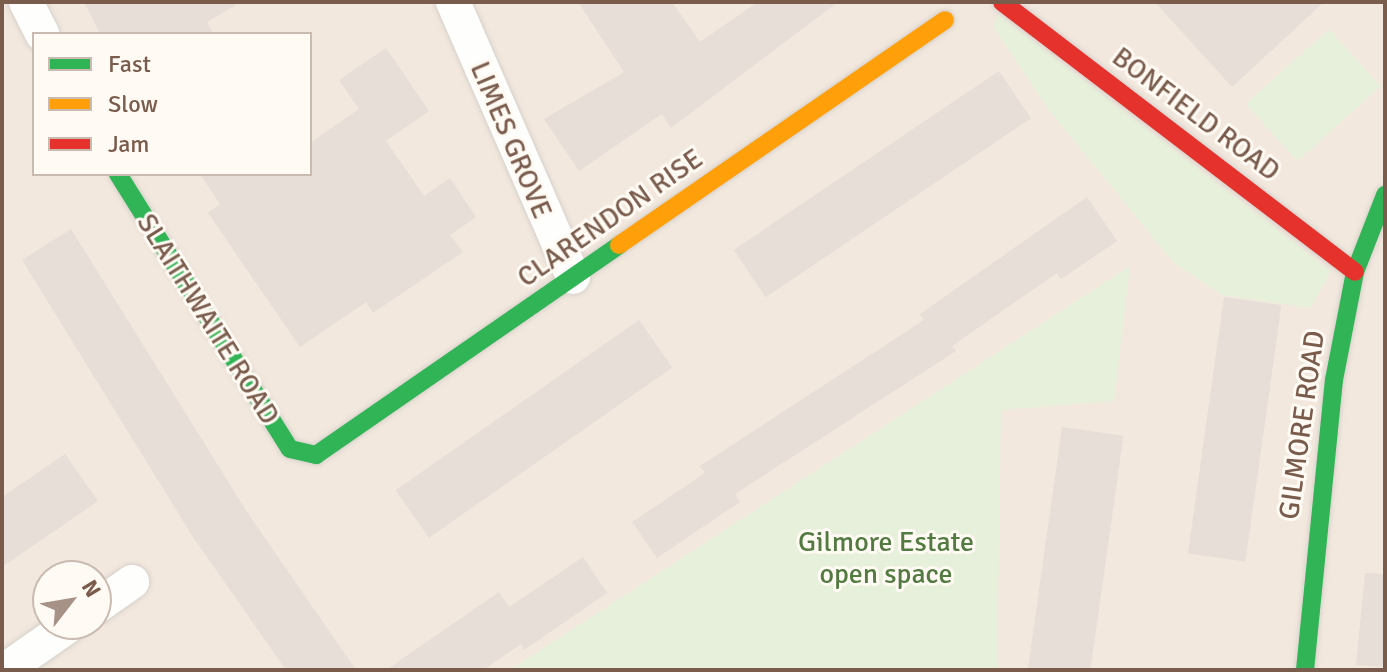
<!DOCTYPE html>
<style>
body{margin:0}
#map{position:relative;width:1387px;height:672px;overflow:hidden;background:#f9f5f0;font-family:Signika,sans-serif}
div>[style]{position:absolute}
.residential>*{inset:0;background:#f2e8de}
.green>*{inset:0;background:#e7f0db;transform-origin:0 0}
.building>*{inset:0;background:#e6ded7;transform-origin:0 0}
.roads{filter:drop-shadow(0 0 2px #d7d1cb) drop-shadow(0 0 2px #d7d1cb)}
.street>*{height:34px;margin:-17px;padding:0 17px;transform-origin:17px;border-radius:17px;background:#fefefd}
.fast>*{height:18px;margin:-9px;padding:0 9px;transform-origin:9px;border-radius:9px;background:#30b455}
.slow>*{height:18px;margin:-9px;padding:0 9px;transform-origin:9px;border-radius:9px;background:#ff9f0a}
.jam>*{height:18px;margin:-9px;padding:0 9px;transform-origin:9px;border-radius:9px;background:#e5322d}
span{translate:-50% -50%;white-space:nowrap;text-align:center;line-height:1.15;-webkit-text-stroke:6px #fffaf3;paint-order:stroke}
.street-label{font-size:28px;color:#7a5c4d}
.park-label{font-size:28px;color:#537a41}
.frame{position:absolute;inset:0;border:4px solid #7a5c4d;pointer-events:none}
.legend{position:absolute;left:32px;top:32px;width:280px;height:144px;box-sizing:border-box;background:#fffaf3;border:2px solid #cabbb1;margin:0;padding:10px 14px;list-style:none;font-size:24px;color:#7a5c4d}
.legend li{display:flex;align-items:center;gap:16px;height:40px}
.legend b{width:40px;border:2px solid #cabbb1}
.north{position:absolute;left:32px;top:560px;width:80px;height:80px;box-sizing:border-box;background:#fffaf3;border:2px solid #cabbb1;border-radius:50%;rotate:59deg;font-size:22px;font-weight:700;line-height:32px;text-align:center;color:#7a5c4d}
.north::after{content:'';display:block;margin:auto;width:28px;height:36px;background:#a69286;clip-path:polygon(50% 0,100% 100%,50% 72%,0 100%)}
</style>
<div id="map">
<div class="residential">
<i style="clip-path:polygon(evenodd,2px 2px,1385px 2px,1385px 670px,2px 670px,2px 2px,34px 34px,310px 34px,310px 174px,34px 174px,34px 34px,2px 2px,48px 576px,96px 576px,96px 624px,48px 624px,48px 576px)"></i>
</div>
<div class="green">
<i style="clip-path:polygon(998px 14px,1331px 271px,1310px 308px,1222px 295px,1173px 262px,1049px 110px,993px 26px)"></i>
<i style="left:1329px;top:29px;width:77px;height:112px;rotate:48deg"></i>
<i style="clip-path:polygon(1130px 266px,1114px 401px,1001px 410px,997px 670px,510px 670px)"></i>
</div>
<div class="building">
<i style="clip-path:polygon(84px 2px,241px 2px,207px 22px,213px 34px,100px 34px)"></i>
<i style="clip-path:polygon(578px 2px,672px 2px,700px 42px,758px 2px,838px 2px,671px 128px,662px 114px,579px 171px,544px 119px,624px 72px)"></i>
<i style="clip-path:polygon(1155px 2px,1324px 2px,1232px 87px)"></i>
<i style="clip-path:polygon(386px 48px,429px 111px,386px 141px,424px 196px,450px 178px,476px 217px,450px 235px,463px 252px,373px 313px,366px 302px,300px 347px,208px 213px,220px 204px,200px 174px,310px 174px,310px 143px,359px 109px,339px 80px)"></i>
<i style="left:999px;top:71px;width:57px;height:320px;rotate:56deg"></i>
<i style="clip-path:polygon(1087px 197px,1117px 241px,1061px 279px,1057px 273px,952px 346px,956px 351px,735px 494px,740px 502px,657px 558px,632px 522px,705px 473px,700px 466px,924px 320px,920px 314px)"></i>
<i style="clip-path:polygon(71px 229px,247px 512px,356px 670px,286px 670px,193px 537px,22px 260px)"></i>
<i style="left:1224px;top:297px;width:58px;height:259px;rotate:8deg"></i>
<i style="left:639px;top:320px;width:58px;height:297px;rotate:55deg"></i>
<i style="left:1062px;top:427px;width:62px;height:245px;rotate:8deg"></i>
<i style="clip-path:polygon(65px 454px,98px 501px,2px 567px,2px 497px)"></i>
<i style="clip-path:polygon(583px 557px,607px 593px,524px 650px,521px 644px,483px 670px,386px 670px,499px 592px,509px 607px)"></i>
<i style="clip-path:polygon(1365px 573px,1385px 574px,1385px 667px,1356px 665px)"></i>
</div>
<div class="roads">
<div class="street">
<i style="left:26px;top:2px;width:36px;rotate:63deg"></i>
<i style="left:453px;top:2px;width:300px;rotate:66.4deg"></i>
<i style="left:96px;top:607px;width:44px;rotate:-34.8deg"></i>
<i style="left:5px;top:670px;width:80px;rotate:-34.9deg"></i>
</div>
<div class="fast">
<i style="left:118px;top:174px;width:324px;rotate:58deg"></i>
<i style="left:290px;top:449px;width:27px;rotate:13deg"></i>
<i style="left:316px;top:455px;width:369px;rotate:-34.7deg"></i>
<i style="left:1305px;top:670px;width:291px;rotate:-84.3deg"></i>
<i style="left:1334px;top:380px;width:110px;rotate:-79deg"></i>
<i style="left:1355px;top:272px;width:83px;rotate:-68.7deg"></i>
</div>
<div class="slow">
<i style="left:619px;top:245px;width:396px;rotate:-34.6deg"></i>
</div>
<div class="jam">
<i style="left:1002px;top:2px;width:444px;rotate:37.4deg"></i>
</div>
</div>
<div class="street-label">
<span style="left:1196px;top:114px;rotate:37deg">BONFIELD ROAD</span>
<span style="left:511px;top:140px;rotate:67deg">LIMES GROVE</span>
<span style="left:610px;top:218px;rotate:-35deg">CLARENDON RISE</span>
<span style="left:208px;top:319px;rotate:58deg">SLAITHWAITE ROAD</span>
<span style="left:1302px;top:425px;rotate:-82deg">GILMORE ROAD</span>
</div>
<div class="park-label">
<span style="left:886px;top:558px">Gilmore Estate<br>open space</span>
</div>
<div class="frame"></div>
<ul class="legend">
<li><b style="height:10px;background:#30b455"></b>Fast</li>
<li><b style="height:10px;background:#ff9f0a"></b>Slow</li>
<li><b style="height:10px;background:#e5322d"></b>Jam</li>
</ul>
<div class="north">N</div>
</div>
